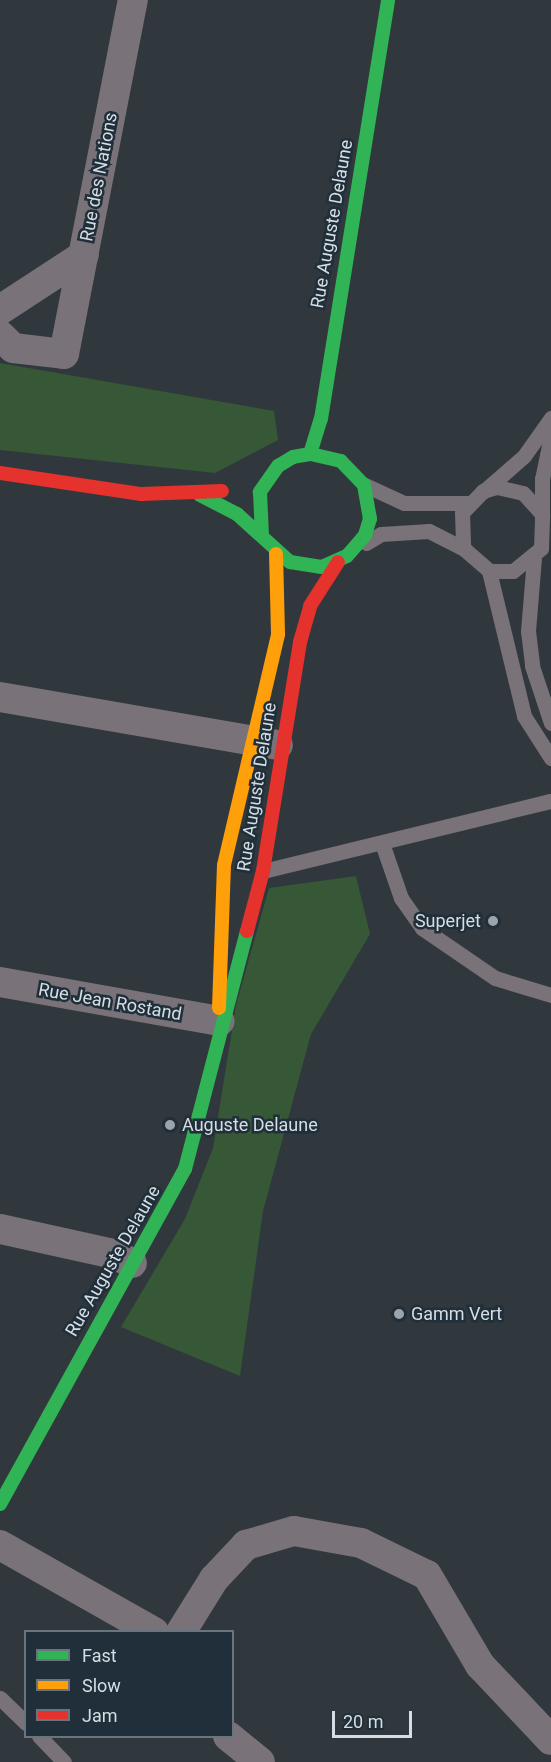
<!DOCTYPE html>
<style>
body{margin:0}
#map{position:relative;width:551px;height:1762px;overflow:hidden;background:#30383e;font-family:Roboto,sans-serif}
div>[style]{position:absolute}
.green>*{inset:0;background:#365836}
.lane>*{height:15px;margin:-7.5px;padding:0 7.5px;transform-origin:7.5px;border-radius:7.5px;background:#797278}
.street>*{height:30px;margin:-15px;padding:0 15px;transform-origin:15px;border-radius:15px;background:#797278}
.fast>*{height:14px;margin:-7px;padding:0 7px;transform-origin:7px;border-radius:7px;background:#30b455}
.slow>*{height:14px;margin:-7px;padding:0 7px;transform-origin:7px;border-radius:7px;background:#ff9f0a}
.jam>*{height:14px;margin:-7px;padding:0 7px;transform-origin:7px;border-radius:7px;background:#e5322d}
.dots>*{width:16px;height:16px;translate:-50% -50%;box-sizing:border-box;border:3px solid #202f39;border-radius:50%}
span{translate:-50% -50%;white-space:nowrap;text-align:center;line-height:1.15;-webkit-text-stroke:5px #202f39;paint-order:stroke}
.street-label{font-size:18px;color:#d5dee5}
.poi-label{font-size:18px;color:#d5dee5}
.right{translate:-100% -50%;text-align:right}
.left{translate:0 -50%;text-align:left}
.legend{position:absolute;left:24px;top:1630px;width:210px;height:108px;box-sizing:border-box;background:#202f39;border:2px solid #68757e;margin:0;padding:8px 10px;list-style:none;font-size:18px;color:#d5dee5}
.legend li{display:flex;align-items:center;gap:12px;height:30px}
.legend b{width:30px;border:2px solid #68757e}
.scale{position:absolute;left:332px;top:1711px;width:80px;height:27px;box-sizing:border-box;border:3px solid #d5dee5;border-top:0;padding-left:8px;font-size:18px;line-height:21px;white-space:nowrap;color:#d5dee5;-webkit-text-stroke:4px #202f39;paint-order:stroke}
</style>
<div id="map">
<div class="green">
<i style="clip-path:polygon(0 363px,274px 411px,278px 440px,215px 473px,0 450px)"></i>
<i style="clip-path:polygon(356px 876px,370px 934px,311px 1034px,263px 1211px,240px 1376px,121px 1327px,185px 1219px,213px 1148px,236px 1005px,269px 888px)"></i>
</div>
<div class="lane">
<i style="left:365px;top:485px;width:43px;rotate:24.8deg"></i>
<i style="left:404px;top:503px;width:65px"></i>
<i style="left:484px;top:491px;width:53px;rotate:-41.2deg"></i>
<i style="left:524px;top:456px;width:47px;rotate:-54.6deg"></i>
<i style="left:542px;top:514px;width:35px;rotate:-90deg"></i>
<i style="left:542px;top:479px;width:44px;rotate:-78.2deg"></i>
<i style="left:366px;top:543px;width:17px;rotate:-31deg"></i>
<i style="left:381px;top:534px;width:48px;rotate:-3.6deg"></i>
<i style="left:429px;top:531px;width:38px;rotate:27deg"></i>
<i style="left:463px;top:548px;width:35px;rotate:41deg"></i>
<i style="left:489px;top:571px;width:24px"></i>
<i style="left:513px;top:571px;width:36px;rotate:-39deg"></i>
<i style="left:541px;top:548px;width:34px;rotate:-88deg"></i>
<i style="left:542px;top:514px;width:28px;rotate:-132deg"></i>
<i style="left:523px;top:493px;width:28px;rotate:-167deg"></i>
<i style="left:496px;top:487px;width:14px;rotate:163deg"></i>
<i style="left:483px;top:491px;width:30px;rotate:134deg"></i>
<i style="left:462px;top:513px;width:35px;rotate:88deg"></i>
<i style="left:534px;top:558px;width:73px;rotate:94.7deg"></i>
<i style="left:528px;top:631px;width:35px;rotate:83deg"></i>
<i style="left:532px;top:666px;width:60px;rotate:71.6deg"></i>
<i style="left:489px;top:571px;width:149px;rotate:76.4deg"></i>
<i style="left:524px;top:716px;width:50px;rotate:57.3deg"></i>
<i style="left:383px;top:846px;width:55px;rotate:70.9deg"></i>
<i style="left:401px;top:898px;width:37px;rotate:55deg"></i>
<i style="left:422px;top:928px;width:88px;rotate:34.4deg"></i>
<i style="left:495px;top:978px;width:59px;rotate:16.9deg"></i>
<i style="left:263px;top:871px;width:296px;rotate:-13.7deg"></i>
<i style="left:0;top:1698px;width:36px;rotate:44deg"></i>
<i style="left:39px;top:1736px;width:36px;rotate:46deg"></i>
</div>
<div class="street">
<i style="left:0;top:310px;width:100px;rotate:-33.2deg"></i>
<i style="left:0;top:335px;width:18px;rotate:45deg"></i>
<i style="left:13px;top:348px;width:51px;rotate:6.7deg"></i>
<i style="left:64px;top:354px;width:361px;rotate:-79deg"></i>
<i style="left:0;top:697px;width:282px;rotate:9.8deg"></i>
<i style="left:0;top:982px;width:223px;rotate:10.1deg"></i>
<i style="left:0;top:1229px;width:117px;rotate:12.4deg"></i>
<i style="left:114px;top:1254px;width:20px;rotate:27deg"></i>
<i style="left:0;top:1545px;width:177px;rotate:29.5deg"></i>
<i style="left:181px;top:1632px;width:62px;rotate:-58.1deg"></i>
<i style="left:214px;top:1579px;width:47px;rotate:-46.7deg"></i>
<i style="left:246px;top:1545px;width:50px;rotate:-16.3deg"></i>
<i style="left:294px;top:1531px;width:68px;rotate:10.2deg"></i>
<i style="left:361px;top:1543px;width:73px;rotate:25.9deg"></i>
<i style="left:427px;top:1575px;width:104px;rotate:59.5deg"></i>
<i style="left:480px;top:1665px;width:103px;rotate:46.6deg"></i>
<i style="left:228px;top:1736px;width:41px;rotate:39.1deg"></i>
</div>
<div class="fast">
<i style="left:310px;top:454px;width:37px;rotate:-73deg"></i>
<i style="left:321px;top:419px;width:424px;rotate:-80.9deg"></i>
<i style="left:200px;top:495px;width:42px;rotate:27.2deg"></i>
<i style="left:237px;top:514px;width:72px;rotate:42.2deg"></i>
<i style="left:290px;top:562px;width:32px;rotate:9deg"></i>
<i style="left:322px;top:567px;width:27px;rotate:-24deg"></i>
<i style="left:347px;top:556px;width:28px;rotate:-49deg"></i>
<i style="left:365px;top:535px;width:17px;rotate:-73deg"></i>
<i style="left:370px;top:519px;width:35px;rotate:-100deg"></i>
<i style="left:364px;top:485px;width:33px;rotate:-134deg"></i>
<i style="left:341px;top:461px;width:32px;rotate:-167deg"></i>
<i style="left:310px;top:454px;width:17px;rotate:170deg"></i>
<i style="left:293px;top:457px;width:17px;rotate:149deg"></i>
<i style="left:278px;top:466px;width:32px;rotate:125deg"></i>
<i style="left:260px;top:492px;width:44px;rotate:87.4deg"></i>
<i style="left:0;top:1504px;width:383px;rotate:-61.1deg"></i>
<i style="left:185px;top:1169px;width:246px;rotate:-75.4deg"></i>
</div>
<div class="slow">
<i style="left:219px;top:1008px;width:143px;rotate:-88deg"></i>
<i style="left:224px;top:865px;width:237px;rotate:-76.8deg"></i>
<i style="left:278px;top:634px;width:80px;rotate:-91.4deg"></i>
</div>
<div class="jam">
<i style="left:0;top:473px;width:143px;rotate:8.5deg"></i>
<i style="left:141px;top:494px;width:81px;rotate:-2.1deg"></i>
<i style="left:247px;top:931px;width:62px;rotate:-75.1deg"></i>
<i style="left:263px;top:871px;width:232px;rotate:-80.8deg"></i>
<i style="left:300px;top:642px;width:37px;rotate:-74deg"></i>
<i style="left:310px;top:606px;width:52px;rotate:-57.5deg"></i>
</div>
<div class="dots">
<i style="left:493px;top:921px;background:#9ba4ab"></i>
<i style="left:170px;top:1125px;background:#9ba4ab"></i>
<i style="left:399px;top:1314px;background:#9ba4ab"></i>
</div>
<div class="street-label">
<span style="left:99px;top:177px;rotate:-79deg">Rue des Nations</span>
<span style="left:332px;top:224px;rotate:-80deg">Rue Auguste Delaune</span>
<span style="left:257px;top:787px;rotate:-81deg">Rue Auguste Delaune</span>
<span style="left:110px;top:1002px;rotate:10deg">Rue Jean Rostand</span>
<span style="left:113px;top:1261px;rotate:-60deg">Rue Auguste Delaune</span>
</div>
<div class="poi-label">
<span class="right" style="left:481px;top:921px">Superjet</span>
<span class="left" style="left:182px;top:1125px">Auguste Delaune</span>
<span class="left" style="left:411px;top:1314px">Gamm Vert</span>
</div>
<ul class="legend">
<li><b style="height:8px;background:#30b455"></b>Fast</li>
<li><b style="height:8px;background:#ff9f0a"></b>Slow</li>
<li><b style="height:8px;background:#e5322d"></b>Jam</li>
</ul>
<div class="scale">20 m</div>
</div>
